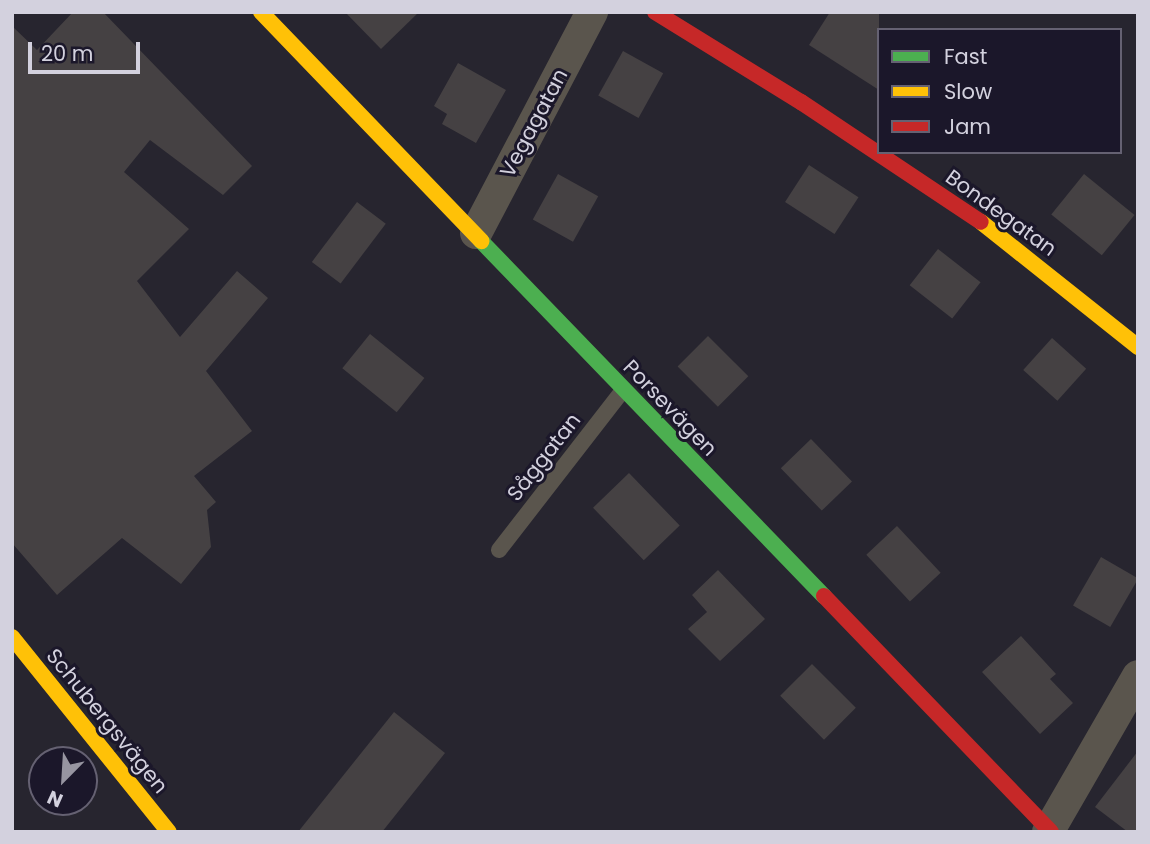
<!DOCTYPE html>
<meta charset="utf-8">
<style>
body{margin:0}
#map{position:relative;width:1150px;height:844px;overflow:hidden;background:#27252f;font-family:Poppins,sans-serif}
div>[style]{position:absolute}
.building>*{inset:0;background:#454143;transform-origin:0 0}
.lane>*{height:16px;margin:-8px;padding:0 8px;transform-origin:8px;border-radius:8px;background:#5a554d}
.street>*{height:32px;margin:-16px;padding:0 16px;transform-origin:16px;border-radius:16px;background:#5a554d}
.fast>*{height:16px;margin:-8px;padding:0 8px;transform-origin:8px;border-radius:8px;background:#4caf50}
.slow>*{height:16px;margin:-8px;padding:0 8px;transform-origin:8px;border-radius:8px;background:#ffc107}
.jam>*{height:16px;margin:-8px;padding:0 8px;transform-origin:8px;border-radius:8px;background:#c62828}
span{translate:-50% -50%;white-space:nowrap;text-align:center;line-height:1.15;-webkit-text-stroke:6px #1b172a;paint-order:stroke}
.street-label{font-size:21px;color:#d3d1de}
.frame{position:absolute;inset:0;border:14px solid #d3d1de;pointer-events:none}
.legend{position:absolute;left:877px;top:28px;width:245px;height:126px;box-sizing:border-box;background:#1b172a;border:2px solid #656172;margin:0;padding:9px 12px;list-style:none;font-size:21px;color:#d3d1de}
.legend li{display:flex;align-items:center;gap:14px;height:35px}
.legend b{width:35px;border:2px solid #656172}
.north{position:absolute;left:28px;top:746px;width:70px;height:70px;box-sizing:border-box;background:#1b172a;border:2px solid #656172;border-radius:50%;rotate:204deg;font-size:19px;font-weight:700;line-height:28px;text-align:center;color:#d3d1de}
.north::after{content:'';display:block;margin:auto;width:24px;height:32px;background:#9795a1;clip-path:polygon(50% 0,100% 100%,50% 72%,0 100%)}
.scale{position:absolute;left:28px;top:42px;width:112px;height:32px;box-sizing:border-box;border:4px solid #d3d1de;border-top:0;padding-left:9px;font-size:21px;line-height:24px;white-space:nowrap;color:#d3d1de;-webkit-text-stroke:5px #1b172a;paint-order:stroke}
</style>
<div id="map">
<div class="building">
<i style="clip-path:polygon(73px 12px,103px 12px,252px 166px,223px 195px,150px 140px,124px 172px,189px 229px,137px 281px,180px 337px,237px 271px,268px 298px,206px 371px,252px 431px,194px 476px,216px 502px,207px 510px,211px 547px,181px 584px,122px 538px,57px 595px,12px 543px,12px 26px,37px 50px)"></i>
<i style="clip-path:polygon(345px 12px,419px 12px,381px 49px)"></i>
<i style="clip-path:polygon(830px 12px,879px 12px,879px 90px,809px 45px)"></i>
<i style="left:623px;top:51px;width:46px;height:51px;rotate:29deg"></i>
<i style="clip-path:polygon(458px 63px,506px 90px,476px 143px,442px 124px,447px 114px,434px 106px)"></i>
<i style="left:809px;top:165px;width:59px;height:44px;rotate:33deg"></i>
<i style="left:558px;top:174px;width:46px;height:52px;rotate:29deg"></i>
<i style="left:1084px;top:174px;width:65px;height:52px;rotate:39deg"></i>
<i style="left:357px;top:202px;width:36px;height:75px;rotate:37deg"></i>
<i style="left:938px;top:249px;width:54px;height:46px;rotate:38deg"></i>
<i style="left:370px;top:334px;width:70px;height:44px;rotate:39deg"></i>
<i style="left:708px;top:336px;width:57px;height:43px;rotate:45deg"></i>
<i style="left:1052px;top:338px;width:46px;height:43px;rotate:42deg"></i>
<i style="left:811px;top:439px;width:59px;height:42px;rotate:46deg"></i>
<i style="left:629px;top:473px;width:73px;height:50px;rotate:46deg"></i>
<i style="left:897px;top:526px;width:64px;height:42px;rotate:47deg"></i>
<i style="left:1101px;top:557px;width:43px;height:56px;rotate:30deg"></i>
<i style="clip-path:polygon(718px 570px,765px 619px,720px 661px,688px 629px,707px 612px,692px 595px)"></i>
<i style="clip-path:polygon(1021px 636px,1056px 674px,1050px 679px,1073px 703px,1040px 734px,982px 672px)"></i>
<i style="left:812px;top:664px;width:62px;height:45px;rotate:45deg"></i>
<i style="clip-path:polygon(394px 712px,445px 753px,382px 832px,298px 832px)"></i>
<i style="clip-path:polygon(1138px 751px,1138px 832px,1128px 832px,1095px 807px)"></i>
</div>
<div class="lane">
<i style="left:499px;top:550px;width:202px;rotate:-52.2deg"></i>
</div>
<div class="street">
<i style="left:476px;top:233px;width:250px;rotate:-62.3deg"></i>
<i style="left:1048px;top:832px;width:180px;rotate:-60deg"></i>
</div>
<div class="fast">
<i style="left:481px;top:241px;width:494px;rotate:46deg"></i>
</div>
<div class="slow">
<i style="left:261px;top:12px;width:318px;rotate:46.1deg"></i>
<i style="left:981px;top:222px;width:201px;rotate:38.5deg"></i>
<i style="left:12px;top:637px;width:250px;rotate:51.2deg"></i>
</div>
<div class="jam">
<i style="left:655px;top:12px;width:172px;rotate:31.7deg"></i>
<i style="left:801px;top:102px;width:216px;rotate:33.7deg"></i>
<i style="left:824px;top:596px;width:327px;rotate:46.1deg"></i>
</div>
<div class="street-label">
<span style="left:534px;top:123px;rotate:-62deg">Vegagatan</span>
<span style="left:1001px;top:213px;rotate:36deg">Bondegatan</span>
<span style="left:670px;top:408px;rotate:46deg">Porsevägen</span>
<span style="left:544px;top:457px;rotate:-52deg">Såggatan</span>
<span style="left:107px;top:721px;rotate:51deg">Schubergsvägen</span>
</div>
<div class="frame"></div>
<ul class="legend">
<li><b style="height:9px;background:#4caf50"></b>Fast</li>
<li><b style="height:9px;background:#ffc107"></b>Slow</li>
<li><b style="height:9px;background:#c62828"></b>Jam</li>
</ul>
<div class="north">N</div>
<div class="scale">20 m</div>
</div>
